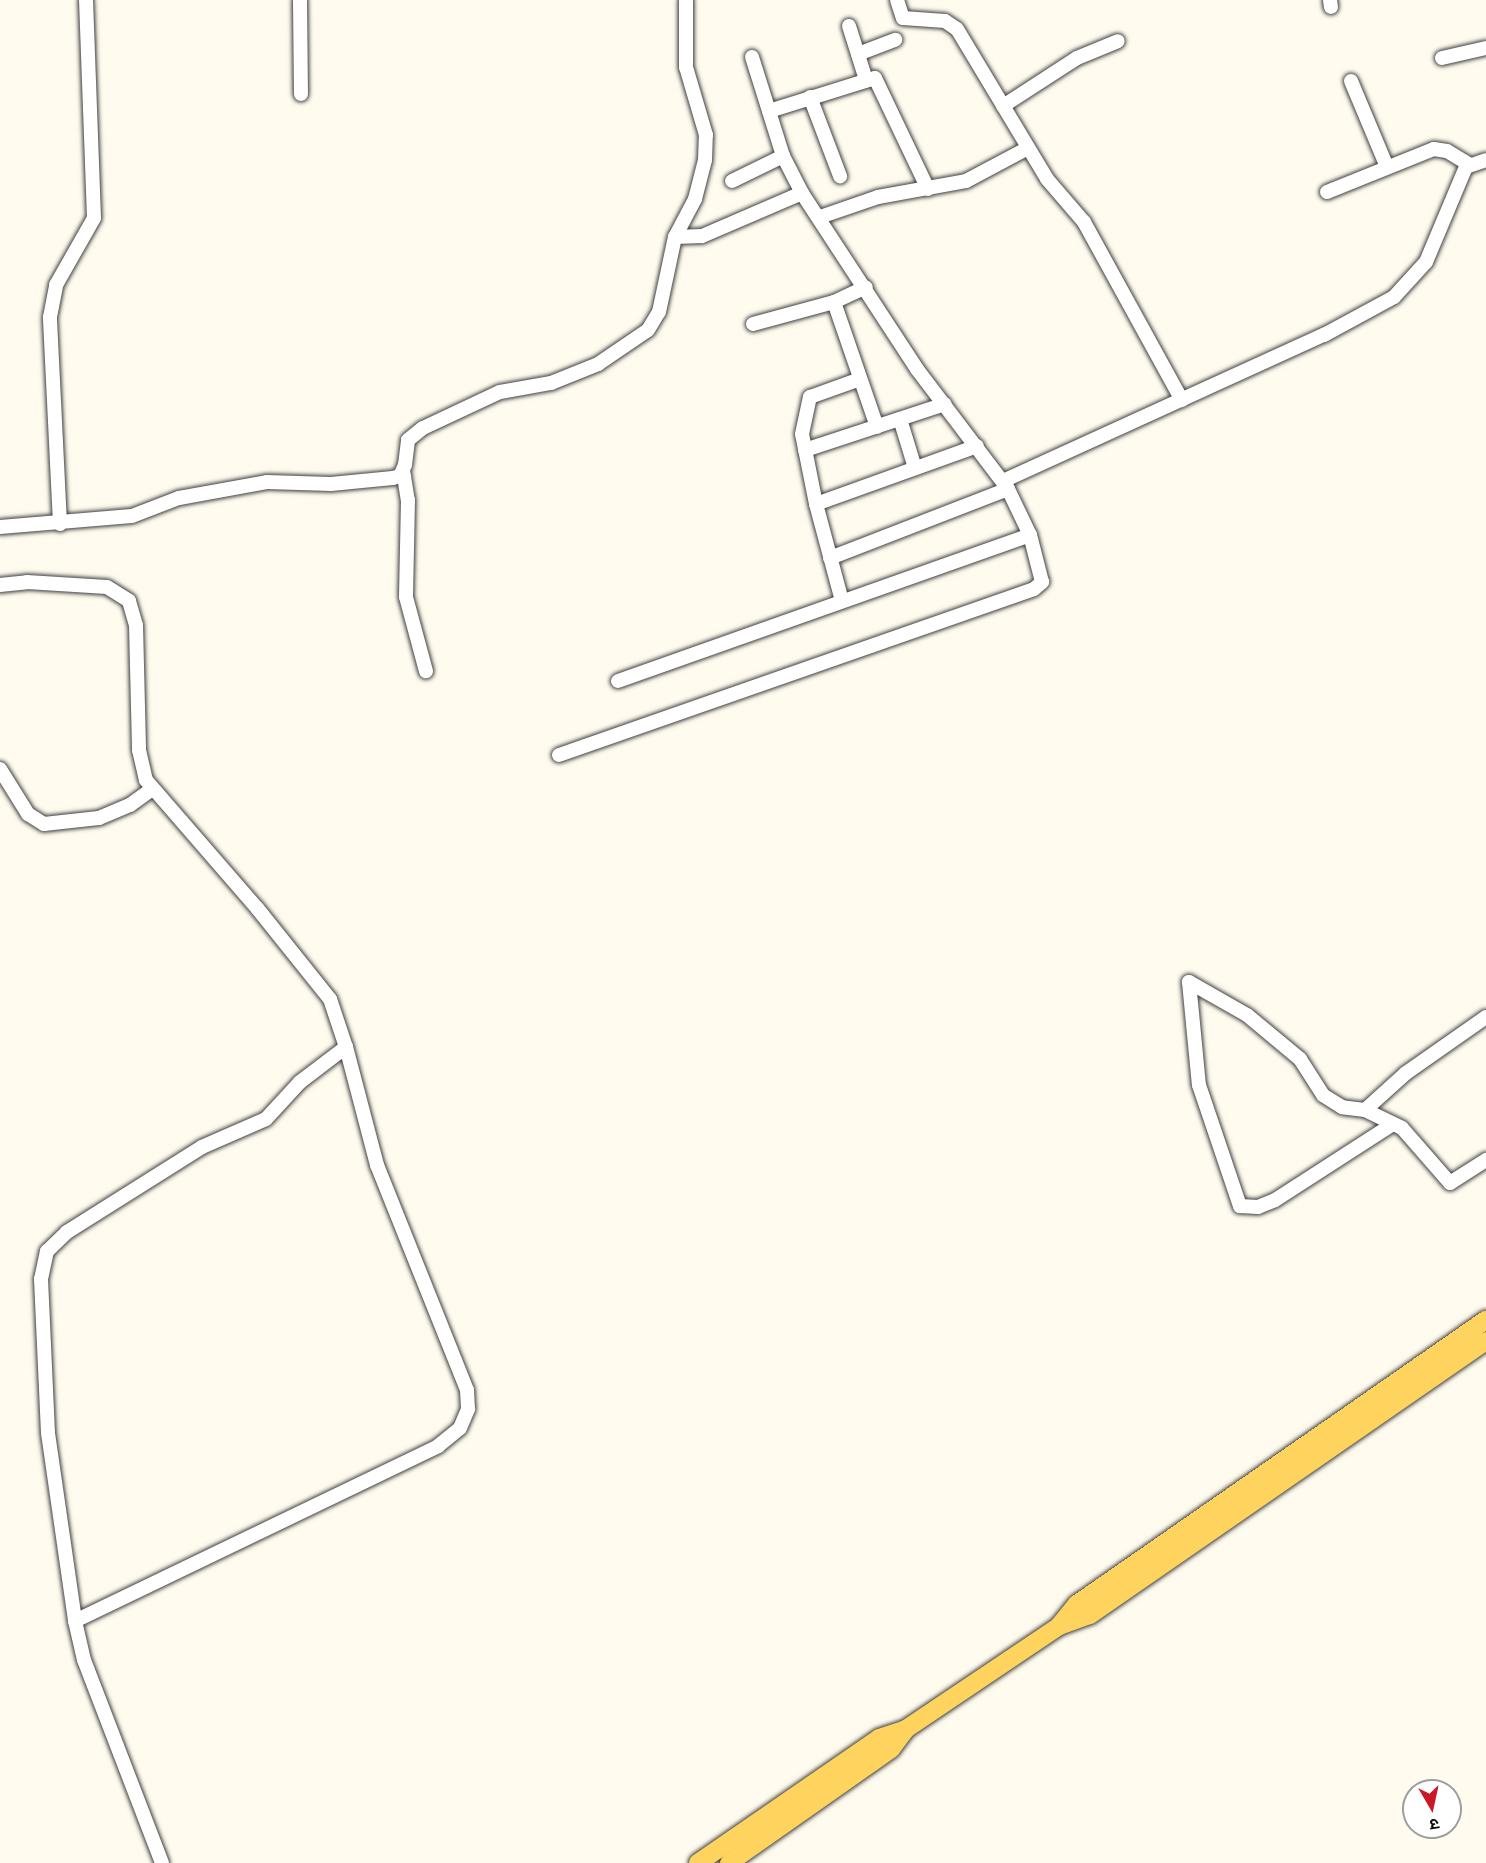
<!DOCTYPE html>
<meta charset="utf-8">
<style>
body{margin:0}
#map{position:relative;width:1486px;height:1863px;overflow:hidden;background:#fffbee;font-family:"PT Serif","Noto Sans Devanagari",serif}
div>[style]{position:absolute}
.roads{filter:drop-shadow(0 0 2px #404040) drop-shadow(0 0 2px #404040)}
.minor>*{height:14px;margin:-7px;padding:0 7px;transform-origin:7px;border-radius:7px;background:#fff}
.major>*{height:18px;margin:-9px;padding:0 9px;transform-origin:9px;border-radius:9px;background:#ffd45e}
span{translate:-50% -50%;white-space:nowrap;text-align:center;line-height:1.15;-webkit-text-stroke:6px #fff;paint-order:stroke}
.north{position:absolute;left:1402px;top:1779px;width:60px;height:60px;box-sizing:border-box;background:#fff;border:2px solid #9e9e9e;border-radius:50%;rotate:171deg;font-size:16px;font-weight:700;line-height:24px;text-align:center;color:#0d0d0d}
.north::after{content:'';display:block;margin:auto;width:21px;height:27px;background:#ca1926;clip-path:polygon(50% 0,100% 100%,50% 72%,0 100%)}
</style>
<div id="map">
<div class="roads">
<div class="minor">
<i style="left:300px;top:0;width:94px;rotate:89.4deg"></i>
<i style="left:897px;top:0;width:19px;rotate:72deg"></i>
<i style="left:903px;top:18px;width:42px;rotate:4.1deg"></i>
<i style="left:945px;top:21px;width:14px;rotate:34deg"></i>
<i style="left:957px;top:29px;width:175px;rotate:59deg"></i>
<i style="left:1047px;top:179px;width:57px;rotate:49.3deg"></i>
<i style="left:1084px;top:222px;width:203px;rotate:61.2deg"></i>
<i style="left:1330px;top:0;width:7px;rotate:82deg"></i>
<i style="left:849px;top:26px;width:57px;rotate:72.5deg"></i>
<i style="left:858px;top:54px;width:40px;rotate:-21deg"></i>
<i style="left:752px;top:57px;width:104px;rotate:72.6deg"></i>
<i style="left:783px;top:156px;width:42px;rotate:62.8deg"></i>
<i style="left:1442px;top:58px;width:45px;rotate:-12.8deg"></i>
<i style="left:1351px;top:81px;width:93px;rotate:67.3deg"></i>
<i style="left:810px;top:97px;width:85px;rotate:69.2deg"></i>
<i style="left:1003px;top:106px;width:88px;rotate:-33deg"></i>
<i style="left:1077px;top:58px;width:44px;rotate:-22.5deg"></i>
<i style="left:769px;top:111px;width:111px;rotate:-17.3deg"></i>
<i style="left:875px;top:78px;width:123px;rotate:64.5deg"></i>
<i style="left:732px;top:181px;width:57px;rotate:-26.1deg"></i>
<i style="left:1327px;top:192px;width:115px;rotate:-21.9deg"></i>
<i style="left:1434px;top:149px;width:13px;rotate:9deg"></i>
<i style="left:1447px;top:151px;width:26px;rotate:31deg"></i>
<i style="left:820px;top:217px;width:61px;rotate:-19deg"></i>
<i style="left:878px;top:197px;width:89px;rotate:-10.3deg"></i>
<i style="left:966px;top:181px;width:70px;rotate:-28deg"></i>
<i style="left:834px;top:302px;width:132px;rotate:71deg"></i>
<i style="left:753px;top:324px;width:84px;rotate:-15.2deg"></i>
<i style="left:834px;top:302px;width:35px;rotate:-25deg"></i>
<i style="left:900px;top:419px;width:51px;rotate:73deg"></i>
<i style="left:805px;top:450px;width:147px;rotate:-18.2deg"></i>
<i style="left:403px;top:470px;width:30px;rotate:81deg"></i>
<i style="left:408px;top:500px;width:97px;rotate:91.2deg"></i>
<i style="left:406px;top:597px;width:77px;rotate:74.9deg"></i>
<i style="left:1003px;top:481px;width:353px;rotate:-24.5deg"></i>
<i style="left:1324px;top:335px;width:80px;rotate:-28.5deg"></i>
<i style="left:1394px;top:297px;width:47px;rotate:-47.6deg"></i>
<i style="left:1426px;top:262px;width:103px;rotate:-67.2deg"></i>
<i style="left:1466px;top:167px;width:21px;rotate:-19deg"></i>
<i style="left:816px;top:504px;width:171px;rotate:-19.8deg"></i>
<i style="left:60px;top:524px;width:207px;rotate:-92.8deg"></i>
<i style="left:50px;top:317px;width:33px;rotate:-79deg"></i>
<i style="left:56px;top:285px;width:77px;rotate:-60.4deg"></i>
<i style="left:94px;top:218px;width:218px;rotate:-92.1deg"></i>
<i style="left:0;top:527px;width:132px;rotate:-4.8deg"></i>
<i style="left:132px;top:516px;width:50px;rotate:-21deg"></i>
<i style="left:179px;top:498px;width:89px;rotate:-10.3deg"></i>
<i style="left:267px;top:482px;width:64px;rotate:1.8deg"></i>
<i style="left:331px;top:484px;width:62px;rotate:-5.5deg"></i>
<i style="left:393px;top:478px;width:7px;rotate:-16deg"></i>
<i style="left:400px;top:476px;width:12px;rotate:-66deg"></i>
<i style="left:405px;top:465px;width:25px;rotate:-83deg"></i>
<i style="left:408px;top:440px;width:19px;rotate:-39deg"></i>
<i style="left:423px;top:428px;width:85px;rotate:-25.1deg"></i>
<i style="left:500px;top:392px;width:52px;rotate:-10deg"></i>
<i style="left:551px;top:383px;width:51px;rotate:-22deg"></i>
<i style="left:598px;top:364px;width:60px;rotate:-34.2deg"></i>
<i style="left:648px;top:330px;width:21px;rotate:-59deg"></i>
<i style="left:659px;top:312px;width:77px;rotate:-78deg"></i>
<i style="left:675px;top:237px;width:43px;rotate:-62.2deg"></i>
<i style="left:695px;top:199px;width:40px;rotate:-75.6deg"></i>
<i style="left:705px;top:160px;width:25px;rotate:-88deg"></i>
<i style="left:706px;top:135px;width:71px;rotate:-106.4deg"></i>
<i style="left:686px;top:67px;width:67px;rotate:-90deg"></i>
<i style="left:830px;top:558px;width:191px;rotate:-21.2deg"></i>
<i style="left:0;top:585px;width:27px;rotate:-6deg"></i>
<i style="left:27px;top:582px;width:80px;rotate:3.6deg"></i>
<i style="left:107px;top:587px;width:26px;rotate:32deg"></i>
<i style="left:129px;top:601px;width:25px;rotate:74deg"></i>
<i style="left:136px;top:625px;width:125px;rotate:88.6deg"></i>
<i style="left:139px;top:750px;width:31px;rotate:77deg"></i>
<i style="left:146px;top:780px;width:169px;rotate:49.1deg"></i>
<i style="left:257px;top:908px;width:117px;rotate:51.3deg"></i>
<i style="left:330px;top:999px;width:51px;rotate:71.6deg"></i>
<i style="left:346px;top:1047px;width:58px;rotate:142.7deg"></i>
<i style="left:300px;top:1082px;width:50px;rotate:132.6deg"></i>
<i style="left:266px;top:1119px;width:70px;rotate:156.4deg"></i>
<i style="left:202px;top:1147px;width:160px;rotate:147.8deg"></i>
<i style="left:67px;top:1232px;width:28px;rotate:136deg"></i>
<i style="left:47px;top:1251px;width:29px;rotate:102deg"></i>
<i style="left:41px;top:1279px;width:154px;rotate:87.4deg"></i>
<i style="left:48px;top:1433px;width:190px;rotate:81.8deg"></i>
<i style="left:842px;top:601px;width:100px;rotate:-105deg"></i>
<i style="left:816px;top:504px;width:71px;rotate:-101.3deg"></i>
<i style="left:802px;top:434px;width:38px;rotate:-78deg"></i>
<i style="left:810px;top:397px;width:53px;rotate:-19.8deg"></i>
<i style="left:618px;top:681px;width:437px;rotate:-19.5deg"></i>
<i style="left:559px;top:755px;width:503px;rotate:-19.26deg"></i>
<i style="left:1034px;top:589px;width:11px;rotate:-41deg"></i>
<i style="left:1042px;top:582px;width:49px;rotate:-104.3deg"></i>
<i style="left:1030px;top:535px;width:51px;rotate:-115.6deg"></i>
<i style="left:1008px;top:489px;width:151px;rotate:-127.2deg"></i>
<i style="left:917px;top:369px;width:210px;rotate:-123.2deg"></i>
<i style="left:802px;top:193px;width:109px;rotate:156.7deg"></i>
<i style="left:702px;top:236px;width:27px;rotate:178deg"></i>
<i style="left:0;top:769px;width:53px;rotate:58.1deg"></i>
<i style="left:28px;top:814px;width:19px;rotate:32deg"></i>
<i style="left:44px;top:824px;width:55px;rotate:-6.2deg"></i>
<i style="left:99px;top:818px;width:34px;rotate:-23deg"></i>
<i style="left:130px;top:805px;width:26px;rotate:-36deg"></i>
<i style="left:1486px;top:1017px;width:98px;rotate:145deg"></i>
<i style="left:1406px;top:1073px;width:55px;rotate:137.9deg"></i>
<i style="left:1365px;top:1110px;width:41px;rotate:25.9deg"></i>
<i style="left:1402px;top:1128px;width:73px;rotate:48.9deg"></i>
<i style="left:1450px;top:1183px;width:43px;rotate:-32.6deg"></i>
<i style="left:1365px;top:1110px;width:23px;rotate:-173deg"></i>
<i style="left:1342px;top:1107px;width:22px;rotate:-148deg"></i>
<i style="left:1323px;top:1095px;width:43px;rotate:-122.6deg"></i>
<i style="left:1300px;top:1059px;width:69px;rotate:-140.3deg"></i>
<i style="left:1247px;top:1015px;width:67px;rotate:-150.4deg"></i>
<i style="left:1189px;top:982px;width:103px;rotate:84.5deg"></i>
<i style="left:1199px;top:1085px;width:128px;rotate:71.3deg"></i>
<i style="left:1240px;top:1206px;width:18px;rotate:3deg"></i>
<i style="left:1258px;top:1207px;width:18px;rotate:-22deg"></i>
<i style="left:1275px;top:1200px;width:140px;rotate:-32.8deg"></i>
<i style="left:162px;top:1863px;width:217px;rotate:-111deg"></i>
<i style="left:84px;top:1660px;width:40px;rotate:-103deg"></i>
<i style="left:75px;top:1621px;width:403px;rotate:-25.7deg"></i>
<i style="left:438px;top:1446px;width:28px;rotate:-39deg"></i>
<i style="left:460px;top:1428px;width:21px;rotate:-67deg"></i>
<i style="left:468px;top:1409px;width:19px;rotate:-93deg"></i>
<i style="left:467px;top:1390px;width:242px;rotate:-111.8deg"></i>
<i style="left:377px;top:1165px;width:122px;rotate:-104.7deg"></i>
</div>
<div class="major">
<i style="left:1059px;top:1626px;width:28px;rotate:-51deg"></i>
<i style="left:1077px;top:1604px;width:498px;rotate:-34.8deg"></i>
<i style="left:698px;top:1863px;width:220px;rotate:-34.6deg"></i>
<i style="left:879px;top:1738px;width:28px;rotate:-18deg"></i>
<i style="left:906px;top:1729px;width:184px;rotate:-33.9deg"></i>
<i style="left:1059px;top:1626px;width:33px;rotate:-20deg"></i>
<i style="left:1090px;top:1615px;width:482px;rotate:-34.7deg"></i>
<i style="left:729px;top:1863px;width:198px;rotate:-35.1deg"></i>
<i style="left:891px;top:1749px;width:25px;rotate:-53deg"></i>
</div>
</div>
<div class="north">उ</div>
</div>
